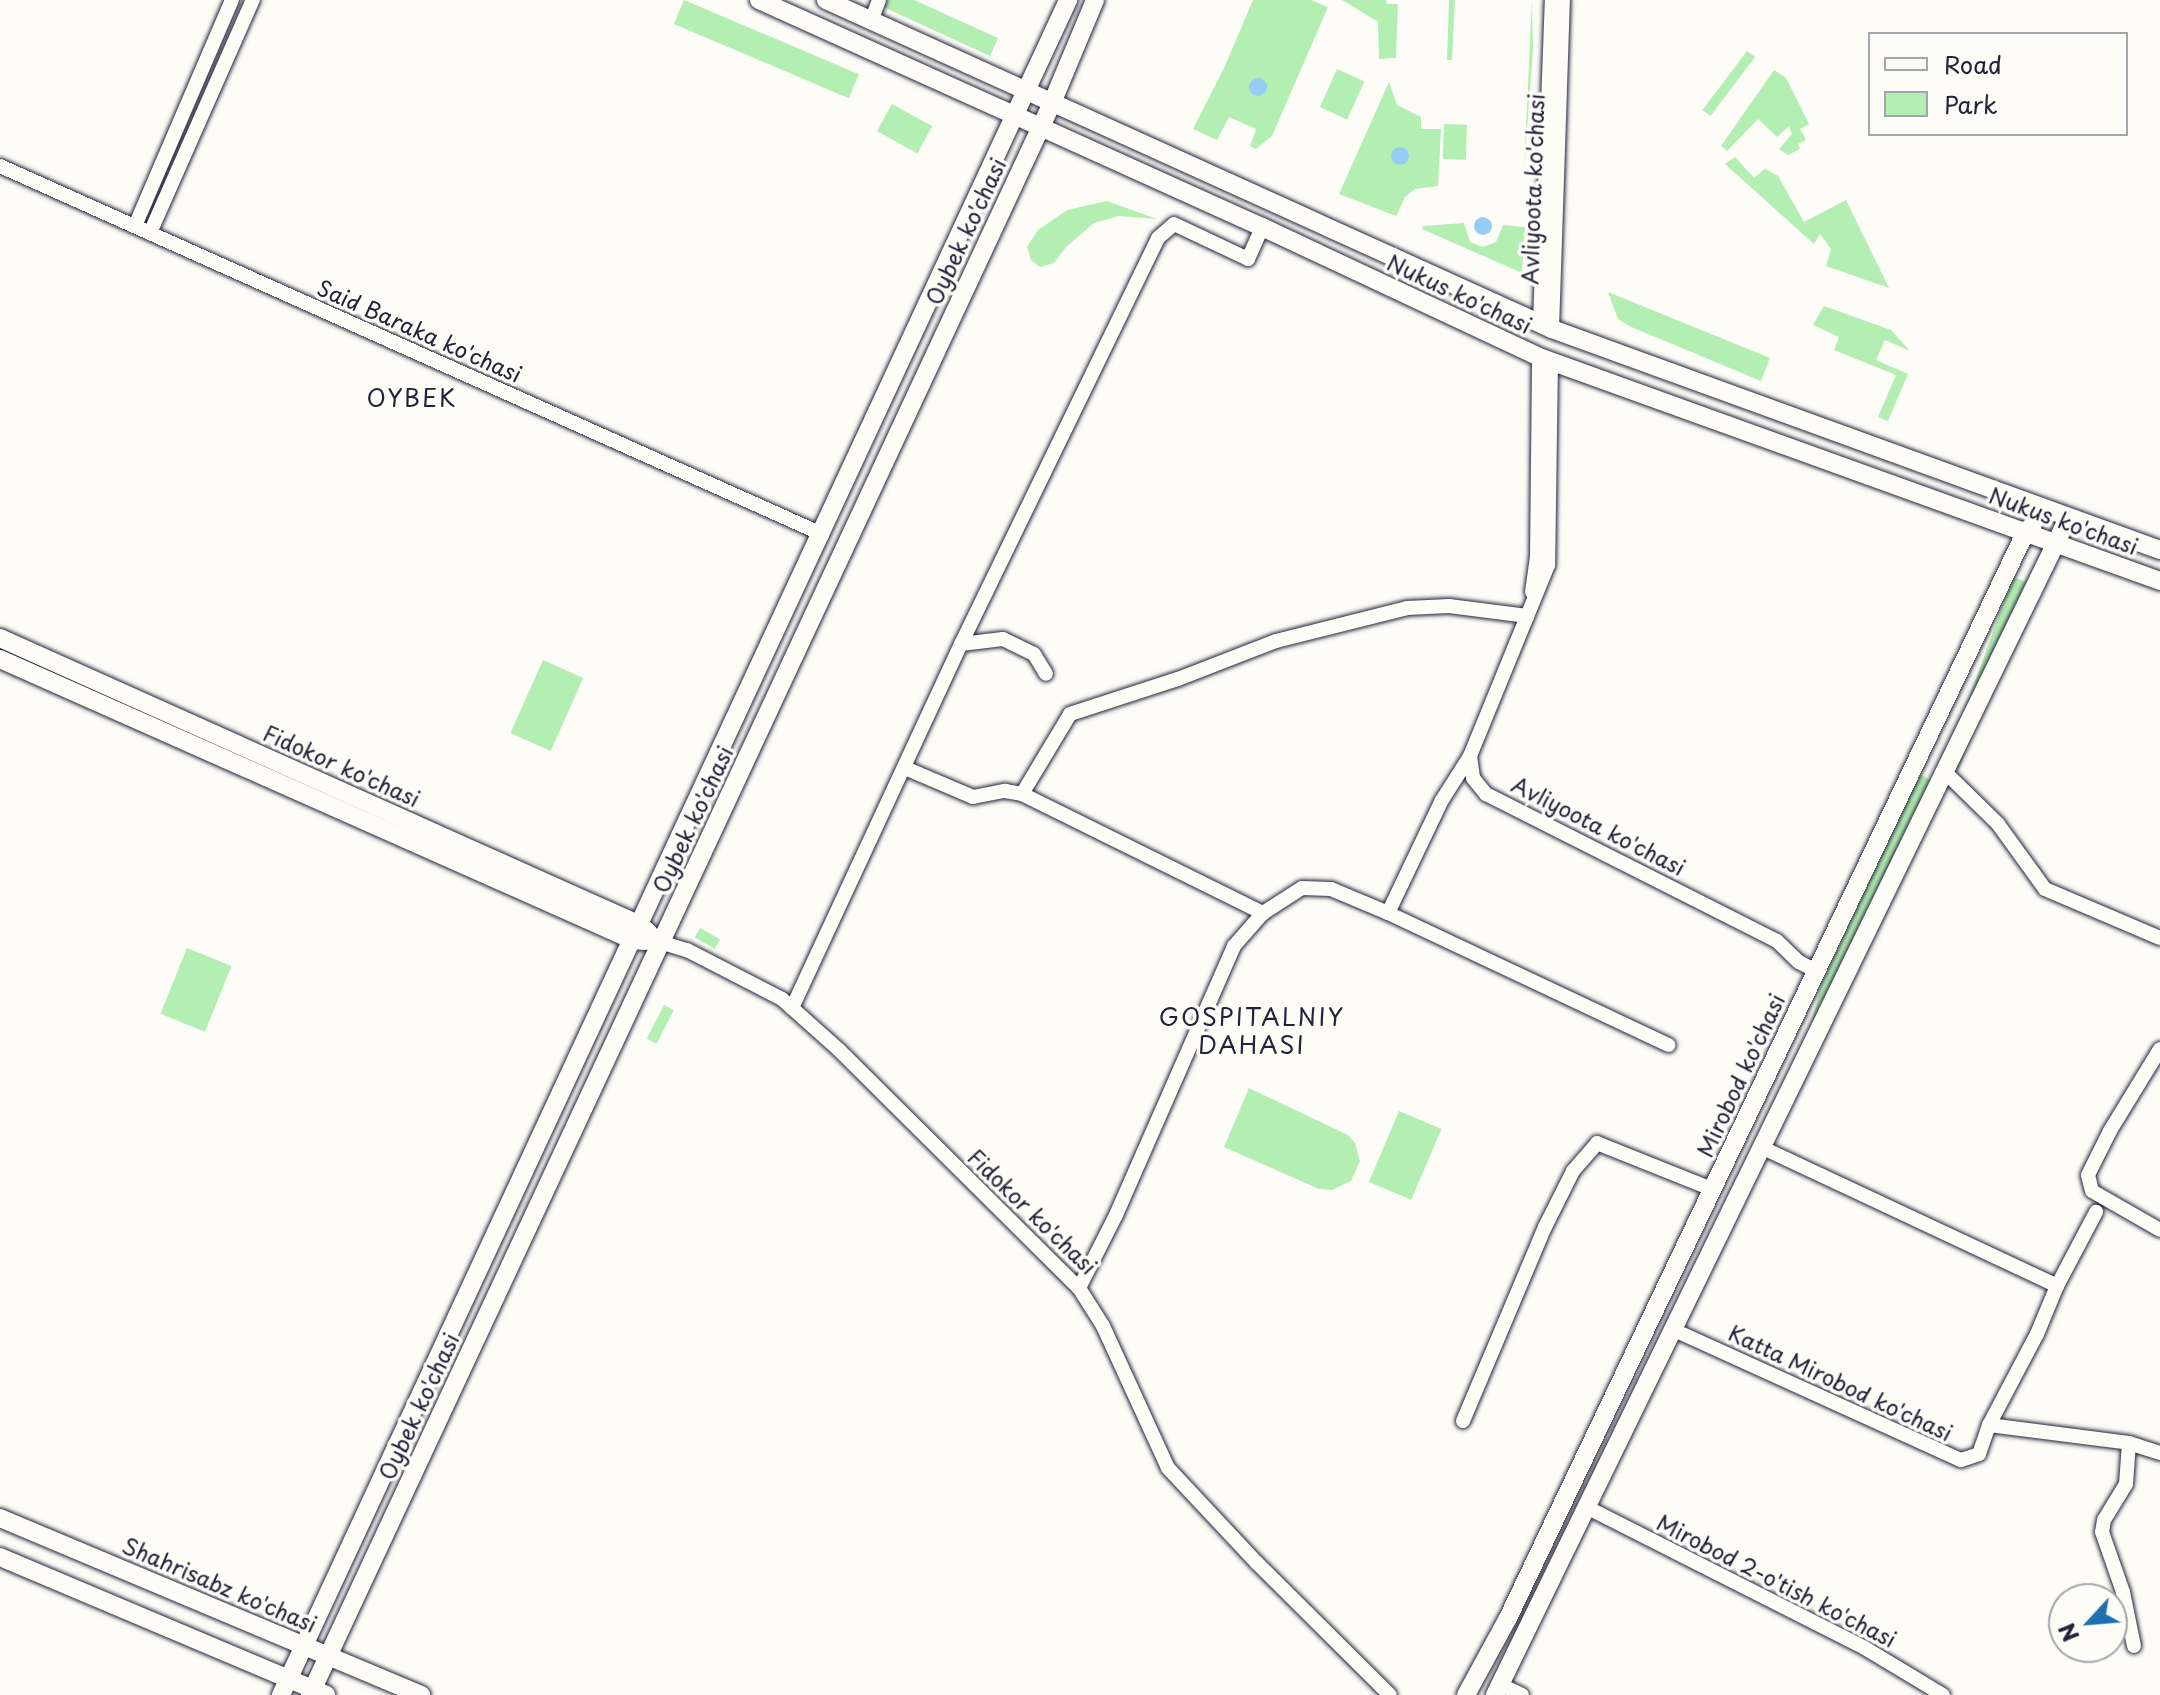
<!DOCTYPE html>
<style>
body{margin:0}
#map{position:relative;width:2160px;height:1695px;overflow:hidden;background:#fdfcf7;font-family:"Playpen Sans",sans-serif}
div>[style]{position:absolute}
.green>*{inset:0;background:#b3eeb2;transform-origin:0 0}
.water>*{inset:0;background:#96cdf4}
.round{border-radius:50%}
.roads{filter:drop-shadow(0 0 2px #22223b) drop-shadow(0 0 2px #22223b)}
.minor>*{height:14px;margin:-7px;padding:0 7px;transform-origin:7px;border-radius:7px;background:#fdfcf7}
.major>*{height:18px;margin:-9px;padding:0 9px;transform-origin:9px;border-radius:9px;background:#fdfcf7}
span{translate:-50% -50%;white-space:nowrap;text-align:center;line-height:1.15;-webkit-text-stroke:7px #fdfcf7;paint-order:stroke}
.street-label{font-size:22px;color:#22223b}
.neighbourhood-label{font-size:24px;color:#22223b;letter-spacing:2px}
.legend{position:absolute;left:1868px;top:32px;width:260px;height:104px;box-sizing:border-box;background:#fdfcf7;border:2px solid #a5a5ac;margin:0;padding:10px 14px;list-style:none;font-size:24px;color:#22223b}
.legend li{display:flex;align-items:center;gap:16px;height:40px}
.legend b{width:40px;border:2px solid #a5a5ac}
.north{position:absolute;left:2048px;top:1583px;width:80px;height:80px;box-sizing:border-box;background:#fdfcf7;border:2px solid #a5a5ac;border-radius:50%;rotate:244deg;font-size:22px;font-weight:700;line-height:32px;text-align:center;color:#22223b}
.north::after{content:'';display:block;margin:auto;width:28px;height:36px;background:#1f6fb2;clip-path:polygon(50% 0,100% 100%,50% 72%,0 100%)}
</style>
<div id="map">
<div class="green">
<i style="left:684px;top:0;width:190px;height:26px;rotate:23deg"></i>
<i style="clip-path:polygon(883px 0,914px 0,998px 38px,990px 56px,881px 6px)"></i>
<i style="clip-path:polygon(1253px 0,1311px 0,1328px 7px,1272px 136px,1256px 149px,1250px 146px,1256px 129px,1229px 117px,1217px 140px,1193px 129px,1225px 66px)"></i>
<i style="clip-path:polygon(1342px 0,1386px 0,1387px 4px,1398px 4px,1396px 58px,1379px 59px,1378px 22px)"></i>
<i style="clip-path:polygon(1449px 0,1455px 0,1452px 60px,1447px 60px)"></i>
<i style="clip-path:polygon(1532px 0,1533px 50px,1524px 171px)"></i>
<i style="left:1747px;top:51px;width:10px;height:74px;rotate:37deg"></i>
<i style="left:1337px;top:69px;width:30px;height:42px;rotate:24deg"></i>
<i style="clip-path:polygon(1774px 70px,1786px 78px,1809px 124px,1800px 129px,1806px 140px,1798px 144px,1800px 149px,1788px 155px,1779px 149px,1792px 134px,1789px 126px,1777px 137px,1758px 119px,1727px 151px,1721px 146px)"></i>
<i style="clip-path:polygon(1389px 82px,1397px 105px,1421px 117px,1421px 129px,1441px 129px,1438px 186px,1415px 189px,1405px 197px,1396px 216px,1339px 194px)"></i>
<i style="left:892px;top:104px;width:46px;height:31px;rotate:29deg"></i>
<i style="left:1444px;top:124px;width:23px;height:35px;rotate:2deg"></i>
<i style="clip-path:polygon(1735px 157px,1754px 178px,1765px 169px,1778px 176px,1804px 222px,1846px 200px,1889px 288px,1826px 266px,1831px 249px,1820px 234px,1814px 244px,1725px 164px)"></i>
<i style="clip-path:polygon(1107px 201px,1157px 219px,1119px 216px,1094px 223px,1066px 247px,1054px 263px,1040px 267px,1031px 260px,1027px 247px,1038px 230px,1067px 210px)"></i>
<i style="clip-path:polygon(1464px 223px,1470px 242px,1483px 247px,1496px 242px,1503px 225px,1525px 227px,1522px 273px,1422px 229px,1423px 226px)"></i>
<i style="clip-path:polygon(1608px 292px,1770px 358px,1761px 381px,1629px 326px,1618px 319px)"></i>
<i style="clip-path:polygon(1824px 306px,1891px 330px,1910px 351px,1885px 340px,1876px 360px,1908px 374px,1888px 421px,1878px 417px,1896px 375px,1834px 350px,1839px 337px,1813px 325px)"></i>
<i style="left:2013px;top:577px;width:15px;height:199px;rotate:20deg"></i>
<i style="left:543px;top:660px;width:44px;height:80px;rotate:24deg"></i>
<i style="clip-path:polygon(1920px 774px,1932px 781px,1833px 990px,1812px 1022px,1821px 985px)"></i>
<i style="left:700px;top:928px;width:23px;height:11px;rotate:29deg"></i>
<i style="left:187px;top:948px;width:48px;height:71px;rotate:22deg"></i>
<i style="left:664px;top:1005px;width:11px;height:38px;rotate:27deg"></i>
<i style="clip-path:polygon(1249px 1088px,1348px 1135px,1355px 1143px,1360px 1161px,1351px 1181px,1332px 1190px,1319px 1189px,1224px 1147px)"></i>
<i style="left:1399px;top:1111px;width:46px;height:77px;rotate:23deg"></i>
</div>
<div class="water">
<i class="round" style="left:1249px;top:78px;width:18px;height:18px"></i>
<i class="round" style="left:1391px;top:147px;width:18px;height:18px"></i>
<i class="round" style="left:1474px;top:217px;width:18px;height:18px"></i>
</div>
<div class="roads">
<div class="minor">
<i style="left:871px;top:21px;width:22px;rotate:-69deg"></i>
<i style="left:0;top:166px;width:901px;rotate:24.12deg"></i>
<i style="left:135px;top:226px;width:246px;rotate:-66.8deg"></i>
<i style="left:150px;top:233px;width:255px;rotate:-66.2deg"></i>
<i style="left:1540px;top:323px;width:323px;rotate:-87.9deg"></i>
<i style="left:1552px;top:329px;width:329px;rotate:-88.1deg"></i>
<i style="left:1551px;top:361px;width:204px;rotate:90.8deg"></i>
<i style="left:1548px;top:565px;width:206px;rotate:112.2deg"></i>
<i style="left:1470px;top:756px;width:22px;rotate:82deg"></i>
<i style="left:1473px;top:778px;width:21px;rotate:51deg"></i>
<i style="left:1486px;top:794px;width:326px;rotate:26.8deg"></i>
<i style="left:1777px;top:941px;width:30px;rotate:44deg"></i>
<i style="left:1799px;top:962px;width:19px;rotate:28deg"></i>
<i style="left:1532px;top:592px;width:36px;rotate:-82deg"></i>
<i style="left:1537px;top:556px;width:199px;rotate:-89.4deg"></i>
<i style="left:961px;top:644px;width:42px;rotate:-6.8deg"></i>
<i style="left:1003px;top:639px;width:34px;rotate:26deg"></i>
<i style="left:1034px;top:654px;width:23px;rotate:59deg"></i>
<i style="left:905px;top:768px;width:74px;rotate:23.1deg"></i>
<i style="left:973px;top:797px;width:33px;rotate:-11deg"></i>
<i style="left:1005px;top:791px;width:17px;rotate:10deg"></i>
<i style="left:1022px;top:794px;width:269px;rotate:26.3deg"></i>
<i style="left:1946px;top:773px;width:73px;rotate:44.4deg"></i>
<i style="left:1998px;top:824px;width:80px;rotate:54.1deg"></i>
<i style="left:2045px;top:889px;width:125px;rotate:23.1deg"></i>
<i style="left:1022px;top:794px;width:93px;rotate:-59deg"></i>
<i style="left:1070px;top:714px;width:114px;rotate:-18deg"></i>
<i style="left:1178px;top:679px;width:105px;rotate:-21.2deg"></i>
<i style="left:1276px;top:641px;width:135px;rotate:-14.1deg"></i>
<i style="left:1407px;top:608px;width:42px;rotate:-2.7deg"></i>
<i style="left:1449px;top:606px;width:79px;rotate:7.3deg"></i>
<i style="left:1388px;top:913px;width:125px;rotate:-64.5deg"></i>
<i style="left:1442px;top:800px;width:52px;rotate:-57.5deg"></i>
<i style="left:660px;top:942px;width:28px;rotate:17deg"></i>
<i style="left:687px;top:950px;width:107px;rotate:27.3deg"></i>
<i style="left:782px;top:999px;width:76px;rotate:41.8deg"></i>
<i style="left:839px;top:1050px;width:338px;rotate:44.8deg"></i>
<i style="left:1079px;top:1288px;width:45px;rotate:57.7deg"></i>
<i style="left:1103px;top:1326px;width:156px;rotate:65.4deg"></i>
<i style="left:1168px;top:1468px;width:130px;rotate:46.9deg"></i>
<i style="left:1257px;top:1563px;width:187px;rotate:44.8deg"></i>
<i style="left:792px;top:1008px;width:401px;rotate:-65.1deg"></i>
<i style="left:961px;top:644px;width:451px;rotate:-64.1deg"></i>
<i style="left:1158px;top:238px;width:21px;rotate:-41deg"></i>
<i style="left:1174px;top:224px;width:82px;rotate:25.3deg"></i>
<i style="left:1248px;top:259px;width:35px;rotate:-66deg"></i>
<i style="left:2160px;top:1049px;width:96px;rotate:121.4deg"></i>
<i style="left:2110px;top:1131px;width:49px;rotate:116.6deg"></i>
<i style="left:2088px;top:1175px;width:16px;rotate:76deg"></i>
<i style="left:2092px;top:1191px;width:78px;rotate:29.8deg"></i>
<i style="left:1763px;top:1148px;width:325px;rotate:25.1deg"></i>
<i style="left:2057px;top:1286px;width:84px;rotate:-62.2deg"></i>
<i style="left:1079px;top:1288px;width:82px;rotate:-63.1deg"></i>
<i style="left:1116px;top:1215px;width:294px;rotate:-66.3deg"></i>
<i style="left:1234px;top:946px;width:44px;rotate:-48.7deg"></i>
<i style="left:1263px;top:913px;width:46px;rotate:-32.7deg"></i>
<i style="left:1302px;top:888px;width:29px;rotate:2deg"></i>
<i style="left:1331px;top:889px;width:62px;rotate:22.8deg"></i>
<i style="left:1388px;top:913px;width:310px;rotate:25.2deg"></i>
<i style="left:1674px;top:1330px;width:315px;rotate:24.4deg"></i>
<i style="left:1961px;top:1460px;width:19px;rotate:-18deg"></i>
<i style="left:1979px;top:1454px;width:31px;rotate:-71deg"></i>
<i style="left:1989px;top:1425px;width:141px;rotate:7.3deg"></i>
<i style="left:2129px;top:1443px;width:33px;rotate:18deg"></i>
<i style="left:1463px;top:1421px;width:211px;rotate:-67.1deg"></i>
<i style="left:1545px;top:1227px;width:63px;rotate:-63.4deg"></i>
<i style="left:1573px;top:1171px;width:37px;rotate:-49deg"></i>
<i style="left:1597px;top:1143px;width:124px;rotate:21.8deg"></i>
<i style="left:1989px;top:1425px;width:103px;rotate:-62.2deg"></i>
<i style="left:2037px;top:1334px;width:52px;rotate:-67.4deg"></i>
<i style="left:2129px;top:1443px;width:41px;rotate:94.2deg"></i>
<i style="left:2126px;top:1484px;width:42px;rotate:121.4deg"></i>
<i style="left:2104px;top:1520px;width:12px;rotate:99deg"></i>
<i style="left:2102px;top:1532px;width:64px;rotate:70.7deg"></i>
<i style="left:2123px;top:1592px;width:55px;rotate:78.5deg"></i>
<i style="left:1588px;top:1508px;width:310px;rotate:26.8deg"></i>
<i style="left:1865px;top:1648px;width:91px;rotate:31.1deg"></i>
<i style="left:1501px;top:1685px;width:23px;rotate:25deg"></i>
</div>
<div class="major">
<i style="left:759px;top:0;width:552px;rotate:24.29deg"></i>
<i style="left:1262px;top:227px;width:306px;rotate:25.1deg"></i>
<i style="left:1539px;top:357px;width:660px;rotate:19.83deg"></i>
<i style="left:826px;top:0;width:797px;rotate:24.38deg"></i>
<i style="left:1552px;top:329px;width:647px;rotate:19.98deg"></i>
<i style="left:0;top:638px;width:701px;rotate:24.15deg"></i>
<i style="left:640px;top:925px;width:12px;rotate:42deg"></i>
<i style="left:0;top:659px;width:693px;rotate:23.94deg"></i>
<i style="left:633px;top:940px;width:12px;rotate:5deg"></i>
<i style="left:0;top:1518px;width:457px;rotate:22.8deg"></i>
<i style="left:0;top:1557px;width:354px;rotate:22.9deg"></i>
<i style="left:281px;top:1695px;width:1869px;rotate:-65.09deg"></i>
<i style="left:310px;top:1695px;width:1756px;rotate:-65.01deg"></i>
<i style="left:1052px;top:103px;width:112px;rotate:-67.3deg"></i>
<i style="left:1466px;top:1695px;width:88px;rotate:-61.4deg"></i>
<i style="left:1508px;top:1618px;width:1204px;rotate:-64.52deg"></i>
<i style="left:2026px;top:531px;width:9px;rotate:-41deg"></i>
<i style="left:1495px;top:1695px;width:1309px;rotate:-64.04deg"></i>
</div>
</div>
<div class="street-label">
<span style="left:1532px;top:189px;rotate:-88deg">Avliyoota ko'chasi</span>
<span style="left:965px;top:231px;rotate:-65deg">Oybek ko'chasi</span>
<span style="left:1460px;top:293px;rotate:25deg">Nukus ko'chasi</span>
<span style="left:420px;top:330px;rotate:24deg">Said Baraka ko'chasi</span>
<span style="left:2064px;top:520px;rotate:20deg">Nukus ko'chasi</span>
<span style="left:342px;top:765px;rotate:24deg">Fidokor ko'chasi</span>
<span style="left:692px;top:819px;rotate:-65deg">Oybek ko'chasi</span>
<span style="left:1599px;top:825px;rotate:27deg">Avliyoota ko'chasi</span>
<span style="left:1740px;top:1075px;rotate:-65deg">Mirobod ko'chasi</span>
<span style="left:1033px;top:1211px;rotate:44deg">Fidokor ko'chasi</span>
<span style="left:1841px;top:1382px;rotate:25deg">Katta Mirobod ko'chasi</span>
<span style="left:418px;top:1406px;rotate:-65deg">Oybek ko'chasi</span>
<span style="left:1777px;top:1580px;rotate:27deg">Mirobod 2-o'tish ko'chasi</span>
<span style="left:220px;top:1584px;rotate:23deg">Shahrisabz ko'chasi</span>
</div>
<div class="neighbourhood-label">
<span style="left:412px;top:398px">OYBEK</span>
<span style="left:1252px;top:1031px">GOSPITALNIY<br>DAHASI</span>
</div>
<ul class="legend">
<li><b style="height:10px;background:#fdfcf7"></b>Road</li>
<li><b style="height:22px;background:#b3eeb2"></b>Park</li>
</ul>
<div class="north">N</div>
</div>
